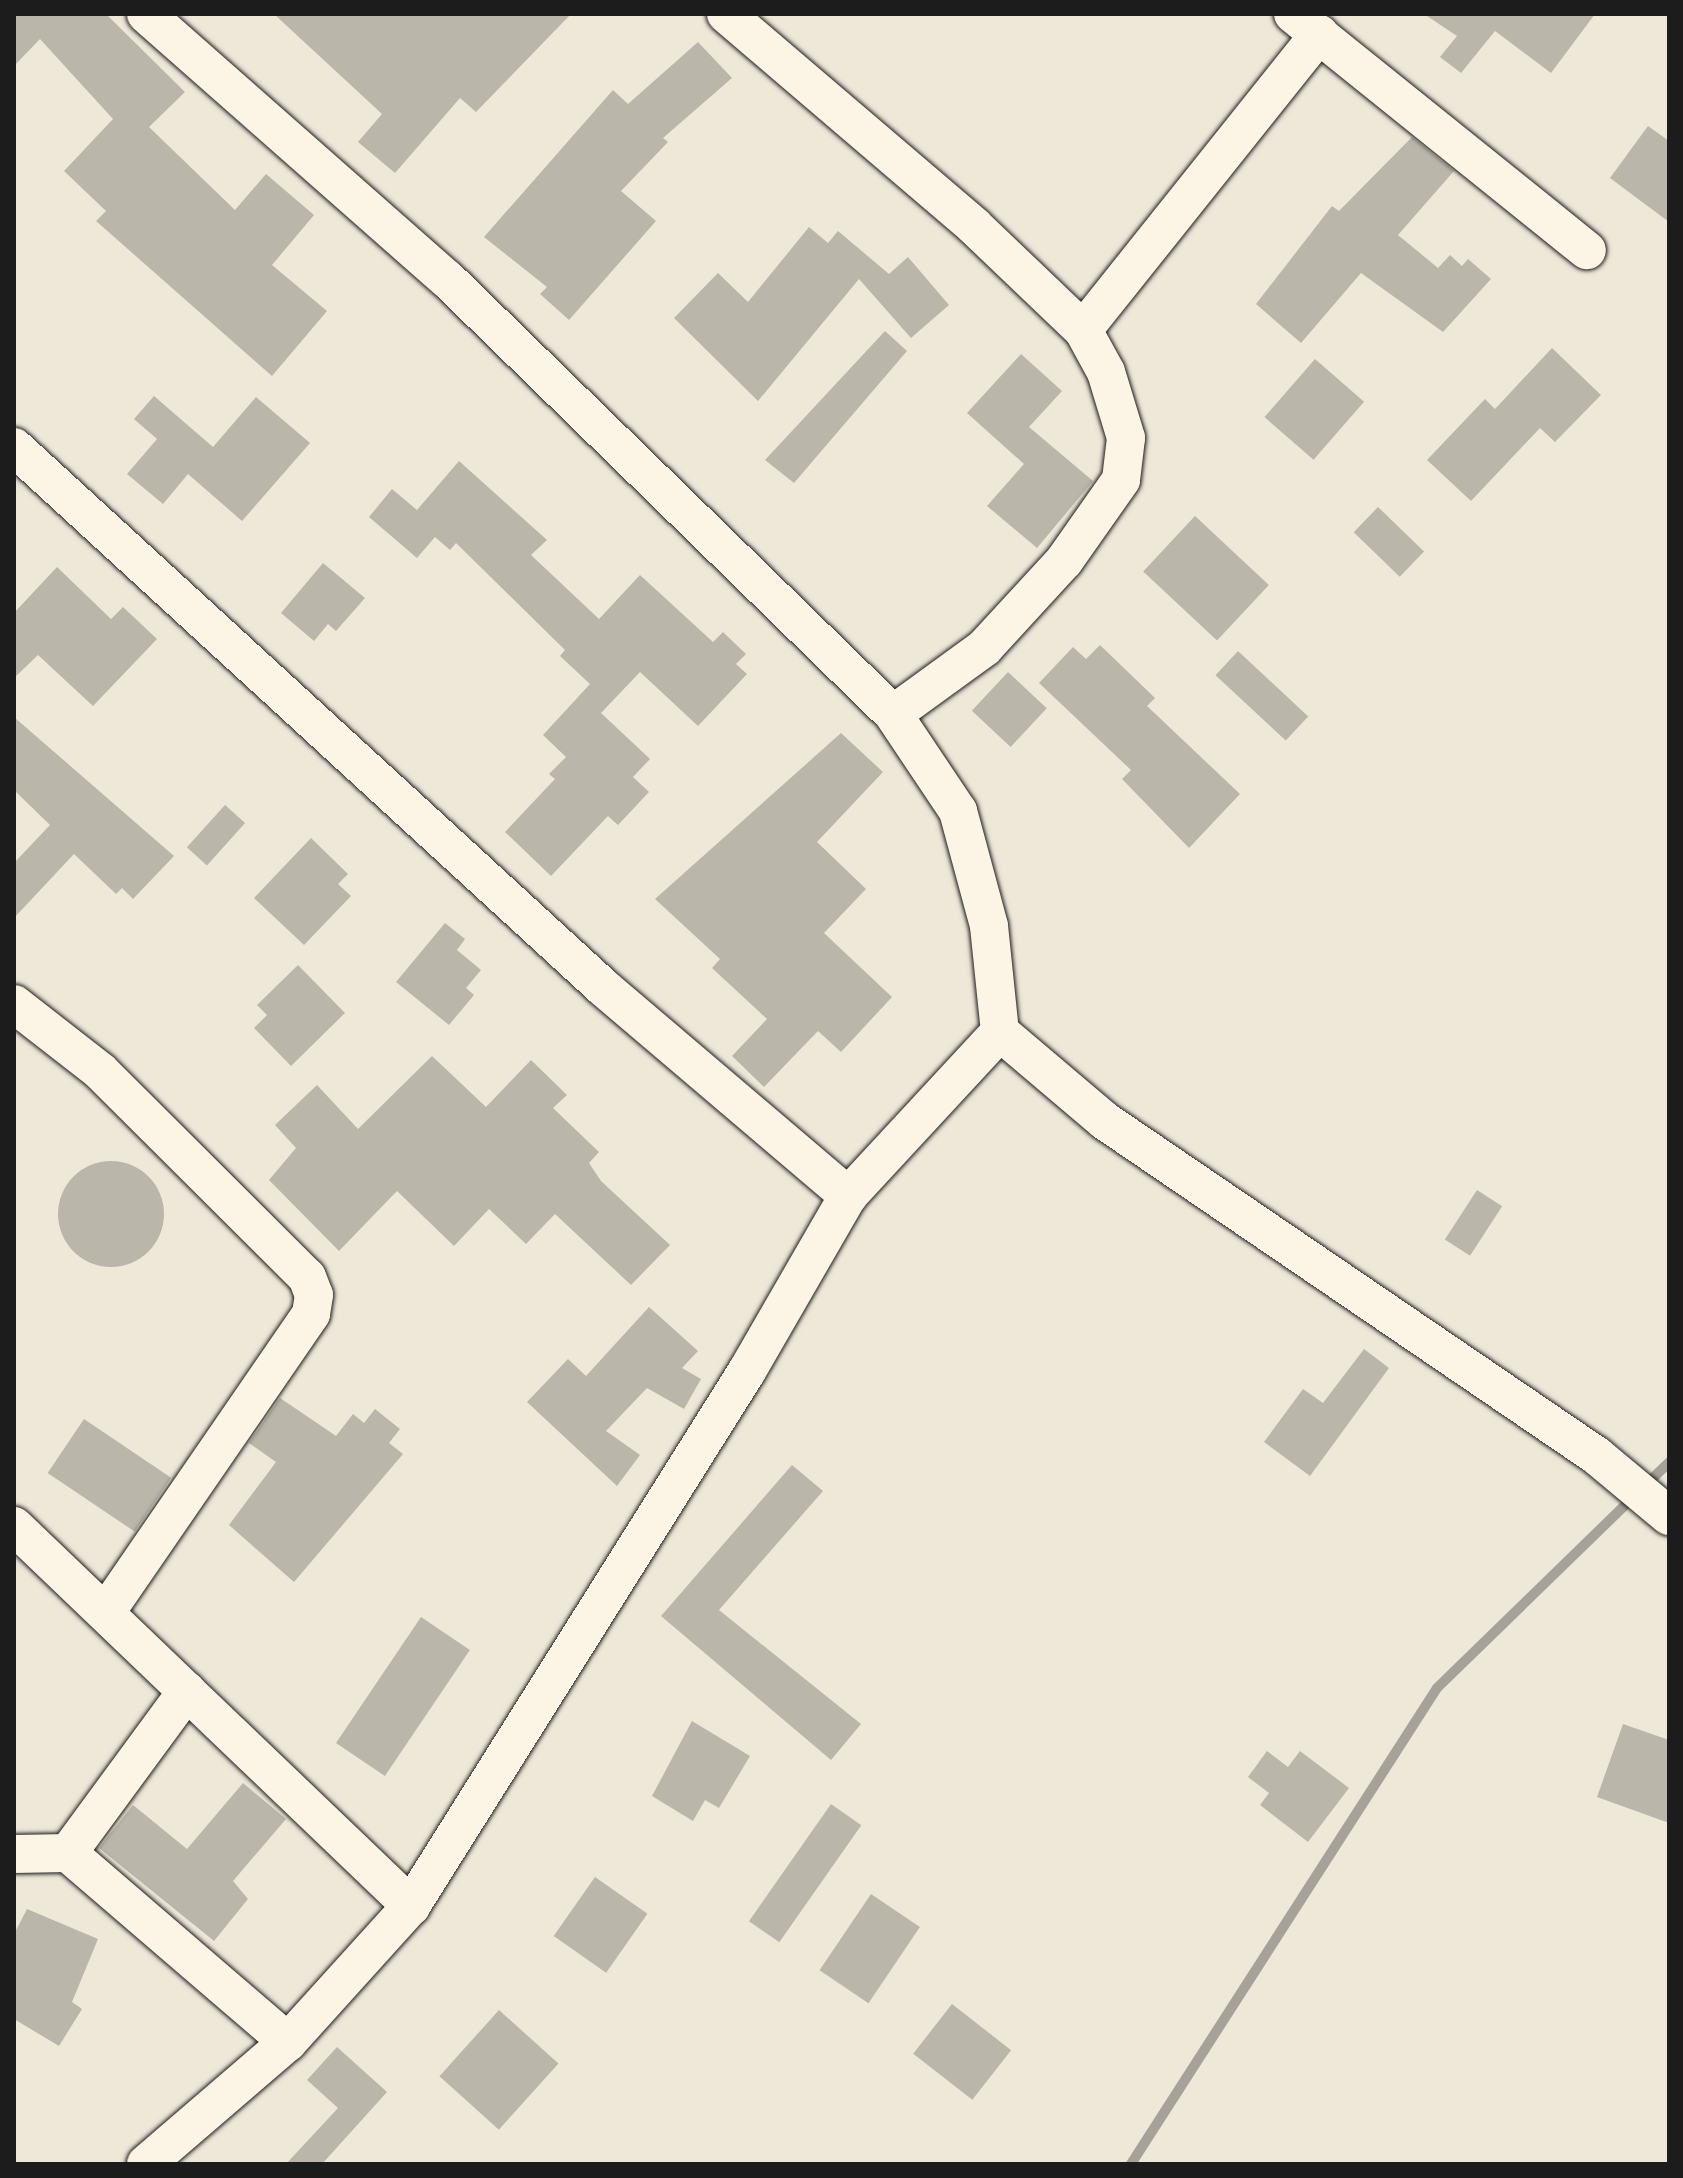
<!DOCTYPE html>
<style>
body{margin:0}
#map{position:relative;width:1683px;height:2178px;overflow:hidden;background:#eee8d9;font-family:Mynerve,sans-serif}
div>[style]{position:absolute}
.stream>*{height:10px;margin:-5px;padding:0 5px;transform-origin:5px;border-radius:5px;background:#a7a299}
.building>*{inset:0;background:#bab6aa;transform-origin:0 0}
.round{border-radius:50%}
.roads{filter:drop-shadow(0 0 2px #1c1c1c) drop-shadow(0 0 2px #1c1c1c)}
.minor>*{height:38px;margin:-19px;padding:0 19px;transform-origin:19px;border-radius:19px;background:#fcf5e5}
span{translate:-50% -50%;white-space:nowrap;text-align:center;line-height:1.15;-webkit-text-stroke:6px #fcf5e5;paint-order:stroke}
.frame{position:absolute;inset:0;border:16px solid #1c1c1c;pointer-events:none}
</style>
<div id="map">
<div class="stream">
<i style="left:1131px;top:2164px;width:566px;rotate:-57.26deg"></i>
<i style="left:1437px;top:1688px;width:324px;rotate:-44.2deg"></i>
</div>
<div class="building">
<i style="clip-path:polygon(14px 14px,106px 14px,185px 92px,149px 127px,235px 210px,266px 174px,314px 215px,272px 265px,327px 311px,272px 376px,96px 221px,106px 211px,64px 171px,113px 119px,40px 39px,14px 66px)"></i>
<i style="clip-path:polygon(274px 14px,571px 14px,476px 112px,460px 98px,395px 173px,358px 142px,382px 114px)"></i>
<i style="clip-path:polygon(1424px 14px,1595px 14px,1551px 73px,1495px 31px,1461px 73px,1440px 57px,1457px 36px)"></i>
<i style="clip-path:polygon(698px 42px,732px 78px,663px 138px,668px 142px,621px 191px,656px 221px,569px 320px,540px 294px,547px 287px,484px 237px,613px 90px,628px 104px)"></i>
<i style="clip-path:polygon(1648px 126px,1669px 141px,1669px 222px,1610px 178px)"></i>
<i style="clip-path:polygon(1412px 137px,1454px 171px,1398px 235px,1438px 268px,1450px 255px,1462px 266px,1468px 259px,1491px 279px,1443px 332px,1361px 273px,1301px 343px,1256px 304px,1332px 206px,1339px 211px)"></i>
<i style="clip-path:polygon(809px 227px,828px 243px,838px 231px,889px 274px,908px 257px,949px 305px,911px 338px,859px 279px,758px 401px,674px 318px,718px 273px,748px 302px)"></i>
<i style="clip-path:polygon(885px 331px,907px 351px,794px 483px,765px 460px)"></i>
<i style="clip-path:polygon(1552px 348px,1601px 395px,1555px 442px,1540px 428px,1471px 501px,1427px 460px,1485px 399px,1495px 409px)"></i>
<i style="clip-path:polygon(1021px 354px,1062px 391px,1029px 427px,1093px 481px,1037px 548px,987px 506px,1024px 464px,967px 413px)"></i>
<i style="left:1315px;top:359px;width:65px;height:77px;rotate:41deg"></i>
<i style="clip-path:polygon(154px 396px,213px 447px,256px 397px,310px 443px,242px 521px,188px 474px,163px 504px,127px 474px,157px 439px,134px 419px)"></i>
<i style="clip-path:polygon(459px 461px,547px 540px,531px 555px,599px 619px,640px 575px,713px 642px,723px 632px,746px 654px,736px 664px,747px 674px,698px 726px,640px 672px,601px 713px,650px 759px,633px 777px,649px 792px,618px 825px,608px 816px,551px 876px,505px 832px,555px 779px,549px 774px,566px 757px,543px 735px,590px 684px,560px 656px,565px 650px,456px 543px,450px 550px,435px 537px,417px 558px,369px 517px,392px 489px,417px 510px)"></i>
<i style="left:1378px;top:507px;width:64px;height:35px;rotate:44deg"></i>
<i style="left:1195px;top:516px;width:101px;height:76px;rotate:43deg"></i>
<i style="clip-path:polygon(323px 563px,365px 598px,336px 631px,328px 624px,314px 641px,281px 613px)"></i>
<i style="clip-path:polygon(57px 567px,111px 619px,123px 607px,157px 639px,93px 706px,38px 655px,14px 678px,14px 613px)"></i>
<i style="clip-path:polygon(1100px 645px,1155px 698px,1147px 706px,1240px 794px,1189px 848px,1122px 779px,1131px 770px,1039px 683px,1073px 647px,1086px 659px)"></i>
<i style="left:1238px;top:651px;width:96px;height:33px;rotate:43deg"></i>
<i style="left:1008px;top:672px;width:53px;height:53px;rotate:43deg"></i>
<i style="clip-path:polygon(14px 717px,174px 856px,133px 899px,122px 888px,116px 894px,74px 854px,14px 918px,14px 863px,50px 825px,14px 790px)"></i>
<i style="clip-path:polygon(841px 733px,883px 772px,817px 842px,866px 889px,824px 933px,892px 997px,841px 1052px,818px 1031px,764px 1087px,732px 1056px,767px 1019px,712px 968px,720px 959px,655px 899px)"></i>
<i style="left:225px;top:805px;width:27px;height:57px;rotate:42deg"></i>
<i style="clip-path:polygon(311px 838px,348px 874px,338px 884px,351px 896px,304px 945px,254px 898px)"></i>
<i style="clip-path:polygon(445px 923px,465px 939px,457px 950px,481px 970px,466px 988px,474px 995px,449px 1025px,396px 982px)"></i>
<i style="clip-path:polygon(298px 965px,345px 1013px,291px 1066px,254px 1028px,267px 1015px,257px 1005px)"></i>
<i style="clip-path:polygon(432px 1056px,486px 1107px,531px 1060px,567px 1095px,553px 1108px,599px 1152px,589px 1163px,601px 1181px,670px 1245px,631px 1285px,555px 1214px,526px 1244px,489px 1209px,454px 1246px,397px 1191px,339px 1251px,269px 1180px,296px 1148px,275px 1125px,317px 1085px,358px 1129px)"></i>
<i class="round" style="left:58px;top:1161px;width:106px;height:106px"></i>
<i style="left:1477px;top:1190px;width:30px;height:59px;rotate:33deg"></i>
<i style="clip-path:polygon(649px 1307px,698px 1351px,682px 1368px,701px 1379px,684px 1409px,647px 1388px,606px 1431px,640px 1455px,617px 1486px,527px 1402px,568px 1359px,586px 1376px)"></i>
<i style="clip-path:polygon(1364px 1349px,1389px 1368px,1310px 1476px,1264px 1442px,1303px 1389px,1323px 1403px)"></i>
<i style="clip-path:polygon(280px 1398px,336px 1436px,353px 1414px,364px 1423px,375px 1409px,400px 1429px,389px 1443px,403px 1454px,294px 1582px,229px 1525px,276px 1462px,249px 1443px)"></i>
<i style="left:84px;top:1419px;width:105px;height:65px;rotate:34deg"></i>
<i style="clip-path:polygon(792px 1465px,823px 1491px,719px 1610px,861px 1724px,831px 1760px,661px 1616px)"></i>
<i style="left:421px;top:1617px;width:59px;height:152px;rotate:34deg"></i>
<i style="clip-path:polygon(692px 1721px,750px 1756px,719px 1808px,705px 1800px,693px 1821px,652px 1796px)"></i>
<i style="clip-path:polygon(1623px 1724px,1669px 1740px,1669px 1823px,1597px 1797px)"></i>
<i style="clip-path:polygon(1267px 1751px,1288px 1767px,1300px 1751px,1349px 1788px,1308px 1842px,1260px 1805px,1269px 1793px,1248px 1777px)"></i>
<i style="clip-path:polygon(243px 1783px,286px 1819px,233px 1881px,248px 1899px,214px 1941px,99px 1848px,133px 1805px,187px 1849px)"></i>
<i style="left:831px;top:1804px;width:37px;height:143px;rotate:35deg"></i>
<i style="left:595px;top:1877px;width:64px;height:72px;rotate:35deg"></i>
<i style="left:871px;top:1894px;width:59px;height:92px;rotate:34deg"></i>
<i style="clip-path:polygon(27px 1909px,98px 1939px,72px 2002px,82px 2009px,59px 2046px,14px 2019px,14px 1934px)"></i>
<i style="left:952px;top:2004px;width:75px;height:63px;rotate:38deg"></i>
<i style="left:499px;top:2010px;width:80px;height:89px;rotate:42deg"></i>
<i style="clip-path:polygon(337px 2047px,387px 2092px,322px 2164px,286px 2164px,338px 2108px,307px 2080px)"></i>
</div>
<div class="roads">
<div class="minor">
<i style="left:146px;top:14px;width:401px;rotate:41.4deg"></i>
<i style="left:447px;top:279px;width:623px;rotate:44.28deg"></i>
<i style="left:893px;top:714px;width:117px;rotate:56.2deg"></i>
<i style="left:958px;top:811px;width:119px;rotate:74.9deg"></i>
<i style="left:989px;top:926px;width:107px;rotate:84.1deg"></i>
<i style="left:1000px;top:1032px;width:138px;rotate:40.3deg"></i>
<i style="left:1105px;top:1121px;width:595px;rotate:34.25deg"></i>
<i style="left:1597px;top:1456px;width:94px;rotate:39.8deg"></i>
<i style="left:726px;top:14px;width:326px;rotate:40.5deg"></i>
<i style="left:974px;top:226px;width:151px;rotate:43.7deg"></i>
<i style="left:1083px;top:330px;width:48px;rotate:61.3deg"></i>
<i style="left:1106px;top:372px;width:69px;rotate:73.1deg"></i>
<i style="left:1126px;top:438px;width:42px;rotate:96.8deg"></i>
<i style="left:1121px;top:480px;width:99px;rotate:125.1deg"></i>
<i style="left:1064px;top:561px;width:118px;rotate:132.6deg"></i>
<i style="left:984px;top:648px;width:112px;rotate:144deg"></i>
<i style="left:1293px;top:14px;width:377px;rotate:38.8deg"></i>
<i style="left:1083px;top:330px;width:379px;rotate:-51.4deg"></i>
<i style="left:14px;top:447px;width:800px;rotate:42.52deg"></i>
<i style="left:604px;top:988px;width:321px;rotate:40.4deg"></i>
<i style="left:14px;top:1004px;width:109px;rotate:37.9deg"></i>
<i style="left:100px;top:1071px;width:292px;rotate:44.9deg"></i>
<i style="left:307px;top:1277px;width:19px;rotate:69deg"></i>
<i style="left:314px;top:1295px;width:19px;rotate:99deg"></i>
<i style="left:311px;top:1314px;width:362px;rotate:124.5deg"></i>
<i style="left:14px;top:1526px;width:550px;rotate:43.75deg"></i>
<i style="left:68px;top:1853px;width:290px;rotate:40.7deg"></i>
<i style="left:14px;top:1854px;width:54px;rotate:-1.1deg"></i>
<i style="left:68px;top:1853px;width:201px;rotate:-53.7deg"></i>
<i style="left:146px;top:2164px;width:187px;rotate:-40.7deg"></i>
<i style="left:288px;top:2042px;width:183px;rotate:-47.9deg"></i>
<i style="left:411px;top:1906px;width:632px;rotate:-57.87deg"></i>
<i style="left:747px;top:1371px;width:202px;rotate:-60deg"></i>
<i style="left:848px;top:1196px;width:224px;rotate:-47.2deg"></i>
</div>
</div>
<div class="frame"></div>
</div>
